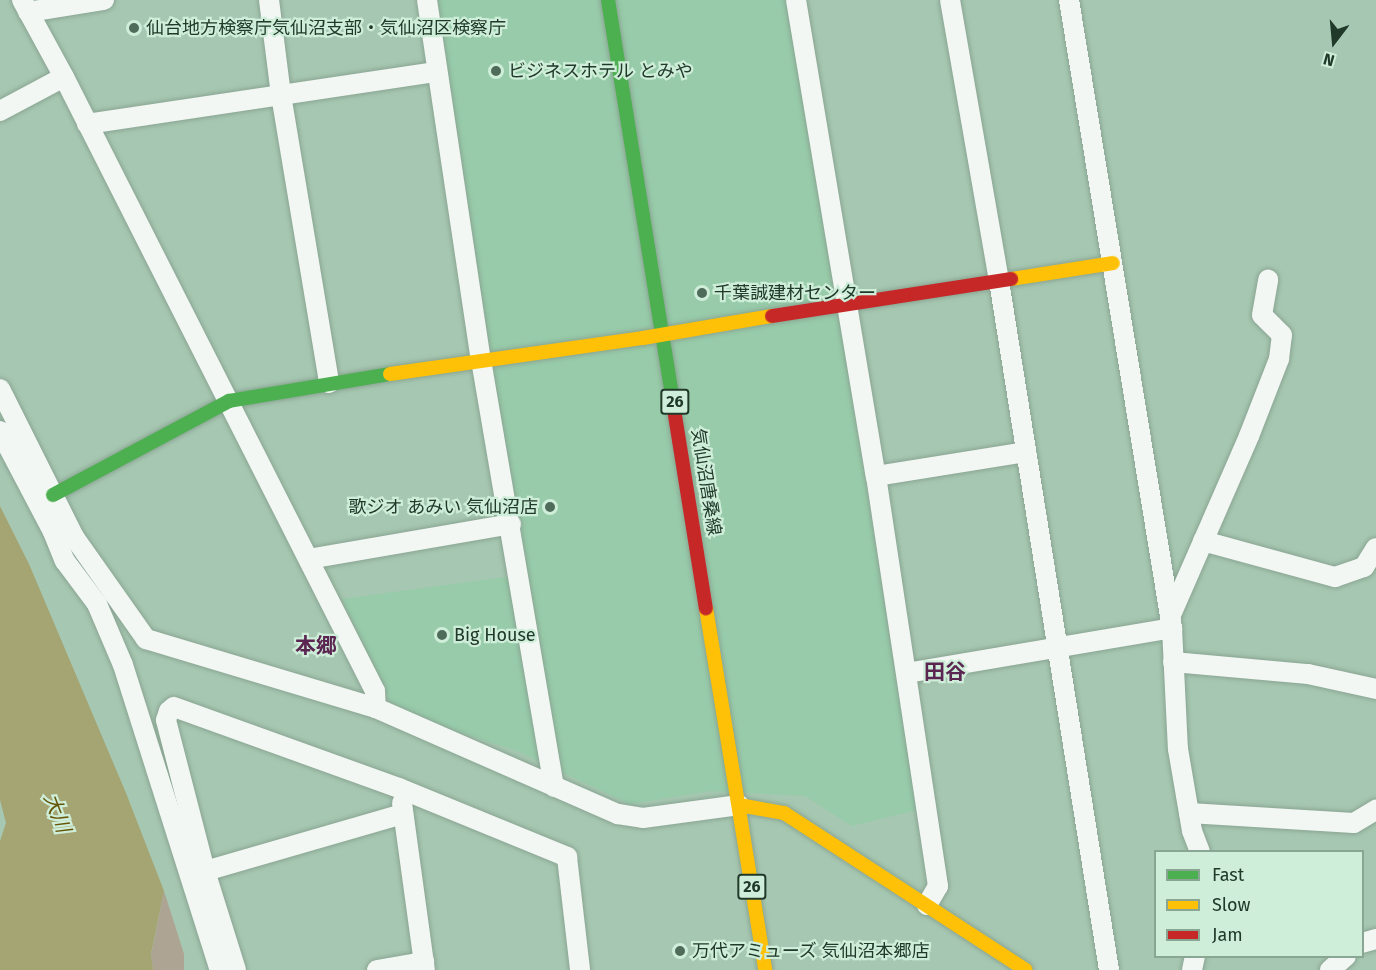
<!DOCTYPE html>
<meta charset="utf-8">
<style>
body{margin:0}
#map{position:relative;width:1376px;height:970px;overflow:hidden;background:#a6c7b1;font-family:"Fira Sans","Noto Sans JP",sans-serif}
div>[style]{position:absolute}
.built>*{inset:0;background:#97cba9}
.green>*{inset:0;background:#ada494}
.water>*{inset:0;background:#a5a473}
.roads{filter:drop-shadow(0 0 2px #8aa593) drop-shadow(0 0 2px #8aa593)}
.street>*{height:20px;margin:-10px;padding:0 10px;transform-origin:10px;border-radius:10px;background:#f2f7f3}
.fast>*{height:14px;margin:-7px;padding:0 7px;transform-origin:7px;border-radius:7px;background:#4caf50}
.slow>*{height:14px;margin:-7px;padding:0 7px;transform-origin:7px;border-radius:7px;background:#ffc107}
.jam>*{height:14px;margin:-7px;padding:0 7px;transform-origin:7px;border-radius:7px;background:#c62828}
.dots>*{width:16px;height:16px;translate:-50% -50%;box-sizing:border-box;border:3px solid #cfeed9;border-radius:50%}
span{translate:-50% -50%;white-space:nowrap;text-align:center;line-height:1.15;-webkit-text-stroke:4.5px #cfeed9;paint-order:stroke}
.shield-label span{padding:2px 4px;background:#cfeed9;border:2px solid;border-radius:4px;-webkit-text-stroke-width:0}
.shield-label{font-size:16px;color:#203929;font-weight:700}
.poi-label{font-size:18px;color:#203929}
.left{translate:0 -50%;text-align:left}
.right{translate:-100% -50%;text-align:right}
.street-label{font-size:18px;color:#203929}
.water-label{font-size:20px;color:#665608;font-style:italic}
.quarter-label{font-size:21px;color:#5b2551;font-weight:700}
.legend{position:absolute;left:1154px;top:850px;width:210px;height:108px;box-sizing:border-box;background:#cfeed9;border:2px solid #89a693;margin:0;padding:8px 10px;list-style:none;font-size:18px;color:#203929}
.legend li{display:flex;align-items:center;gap:12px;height:30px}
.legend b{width:30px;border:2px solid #89a693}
.north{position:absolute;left:1304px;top:12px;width:60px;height:60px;-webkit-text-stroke:4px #cfeed9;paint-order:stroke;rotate:196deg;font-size:16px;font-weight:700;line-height:24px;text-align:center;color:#203929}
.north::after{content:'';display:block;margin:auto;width:21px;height:27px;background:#203929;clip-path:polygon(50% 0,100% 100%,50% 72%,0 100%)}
</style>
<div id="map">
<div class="built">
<i style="clip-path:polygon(436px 0,790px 0,917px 810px,852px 826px,805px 796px,711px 791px,630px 804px,515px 750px,395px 712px,342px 599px,526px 574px,455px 131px)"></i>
</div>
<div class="green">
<i style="clip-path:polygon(164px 891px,184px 954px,184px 970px,153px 970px,151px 955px)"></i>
</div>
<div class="water">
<i style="clip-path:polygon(0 506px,29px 564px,126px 793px,164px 891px,151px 954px,153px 970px,0 970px,0 841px,6px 823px,0 800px)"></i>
</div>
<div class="roads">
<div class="street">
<i style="left:22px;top:0;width:88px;rotate:61.4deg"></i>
<i style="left:64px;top:77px;width:688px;rotate:63.14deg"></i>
<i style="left:375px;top:691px;width:17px;rotate:87deg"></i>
<i style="left:269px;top:0;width:96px;rotate:82.8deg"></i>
<i style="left:281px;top:95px;width:292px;rotate:80.5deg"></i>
<i style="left:427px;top:0;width:364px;rotate:81.5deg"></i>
<i style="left:481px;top:360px;width:433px;rotate:80.3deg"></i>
<i style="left:796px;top:0;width:483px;rotate:80.5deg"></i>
<i style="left:876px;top:476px;width:415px;rotate:81.4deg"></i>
<i style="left:938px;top:886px;width:22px;rotate:120deg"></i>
<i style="left:950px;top:0;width:285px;rotate:80.1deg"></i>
<i style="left:999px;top:281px;width:698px;rotate:80.93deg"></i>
<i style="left:1069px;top:0;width:636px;rotate:80.69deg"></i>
<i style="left:1172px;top:628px;width:121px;rotate:87.2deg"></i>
<i style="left:1178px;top:749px;width:83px;rotate:80.3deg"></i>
<i style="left:1192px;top:831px;width:22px;rotate:69deg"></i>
<i style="left:28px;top:12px;width:77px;rotate:-9deg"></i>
<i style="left:0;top:111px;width:72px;rotate:-28deg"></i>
<i style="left:87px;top:124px;width:353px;rotate:-8.5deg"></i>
<i style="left:0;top:389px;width:165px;rotate:63.4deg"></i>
<i style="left:74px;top:537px;width:125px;rotate:54.8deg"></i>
<i style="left:146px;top:639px;width:240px;rotate:16.7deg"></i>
<i style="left:376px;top:708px;width:264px;rotate:23.7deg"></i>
<i style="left:618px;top:814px;width:25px;rotate:9deg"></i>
<i style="left:643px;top:818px;width:97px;rotate:-7.7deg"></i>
<i style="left:0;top:431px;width:114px;rotate:62.3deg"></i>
<i style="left:53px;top:532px;width:31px;rotate:68deg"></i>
<i style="left:65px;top:561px;width:54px;rotate:53.3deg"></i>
<i style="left:97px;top:604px;width:66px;rotate:66.9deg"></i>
<i style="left:123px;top:665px;width:320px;rotate:72.4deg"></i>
<i style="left:876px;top:476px;width:152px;rotate:-9.1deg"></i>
<i style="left:1203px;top:541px;width:137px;rotate:15.3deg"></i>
<i style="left:1335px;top:577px;width:31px;rotate:-19deg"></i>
<i style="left:1364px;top:567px;width:22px;rotate:-58deg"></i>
<i style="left:309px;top:559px;width:205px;rotate:-9.8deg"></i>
<i style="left:1170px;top:617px;width:197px;rotate:-66.4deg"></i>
<i style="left:1249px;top:436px;width:83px;rotate:-68.7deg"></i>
<i style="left:1279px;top:359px;width:24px;rotate:-83deg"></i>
<i style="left:1282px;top:335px;width:28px;rotate:-135deg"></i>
<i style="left:1262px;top:315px;width:36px;rotate:-80deg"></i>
<i style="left:1173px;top:662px;width:136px;rotate:5.1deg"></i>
<i style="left:1308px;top:674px;width:70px;rotate:12.4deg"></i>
<i style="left:907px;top:673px;width:269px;rotate:-9.6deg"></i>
<i style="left:402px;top:803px;width:169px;rotate:82.2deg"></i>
<i style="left:1189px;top:813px;width:165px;rotate:3.5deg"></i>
<i style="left:1354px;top:823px;width:26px;rotate:-31deg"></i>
<i style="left:205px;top:871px;width:206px;rotate:-16.1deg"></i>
<i style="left:1362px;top:943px;width:15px;rotate:-16deg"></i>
<i style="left:236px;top:970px;width:104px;rotate:-107.4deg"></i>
<i style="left:205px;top:871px;width:156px;rotate:-104.5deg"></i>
<i style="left:166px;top:720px;width:9px;rotate:-72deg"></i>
<i style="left:169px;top:711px;width:6px;rotate:-39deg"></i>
<i style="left:174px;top:707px;width:239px;rotate:19.8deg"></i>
<i style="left:399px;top:788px;width:182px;rotate:22.3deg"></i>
<i style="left:567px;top:857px;width:114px;rotate:83.4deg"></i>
<i style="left:377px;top:970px;width:48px;rotate:-9.7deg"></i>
<i style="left:1192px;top:970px;width:14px;rotate:-78deg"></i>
<i style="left:1330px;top:970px;width:21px;rotate:-41deg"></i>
</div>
<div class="fast">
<i style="left:608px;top:0;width:408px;rotate:80.8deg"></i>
<i style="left:53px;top:495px;width:200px;rotate:-28.1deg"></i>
<i style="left:229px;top:401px;width:163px;rotate:-9.5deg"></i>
</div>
<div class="slow">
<i style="left:1011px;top:279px;width:103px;rotate:-8.9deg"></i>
<i style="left:390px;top:374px;width:256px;rotate:-8.1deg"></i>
<i style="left:643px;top:338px;width:131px;rotate:-9.7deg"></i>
<i style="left:706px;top:608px;width:367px;rotate:80.7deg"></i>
<i style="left:739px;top:805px;width:46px;rotate:10.1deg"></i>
<i style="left:784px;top:813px;width:288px;rotate:33deg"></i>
</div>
<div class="jam">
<i style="left:772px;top:316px;width:242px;rotate:-8.8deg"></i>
<i style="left:673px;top:403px;width:208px;rotate:80.9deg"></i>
</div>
</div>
<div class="dots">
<i style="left:134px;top:28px;background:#4f6b59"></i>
<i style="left:496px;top:71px;background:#4f6b59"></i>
<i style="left:702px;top:293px;background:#4f6b59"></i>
<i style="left:550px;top:507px;background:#4f6b59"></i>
<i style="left:442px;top:635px;background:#4f6b59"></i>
<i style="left:680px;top:951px;background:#4f6b59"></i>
</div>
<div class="shield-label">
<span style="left:675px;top:402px">26</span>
<span style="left:752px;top:887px">26</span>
</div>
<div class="poi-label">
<span class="left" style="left:146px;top:28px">仙台地方検察庁気仙沼支部・気仙沼区検察庁</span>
<span class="left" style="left:508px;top:71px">ビジネスホテル とみや</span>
<span class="left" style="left:714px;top:293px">千葉誠建材センター</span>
<span class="right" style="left:538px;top:507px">歌ジオ あみい 気仙沼店</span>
<span class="left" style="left:454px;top:635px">Big House</span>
<span class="left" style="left:692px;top:951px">万代アミューズ 気仙沼本郷店</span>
</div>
<div class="street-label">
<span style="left:706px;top:482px;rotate:81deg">気仙沼唐桑線</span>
</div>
<div class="water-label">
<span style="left:57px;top:813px;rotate:69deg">大川</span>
</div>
<div class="quarter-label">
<span style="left:316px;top:646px">本郷</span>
<span style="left:945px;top:672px">田谷</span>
</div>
<ul class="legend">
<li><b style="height:8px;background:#4caf50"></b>Fast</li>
<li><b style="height:8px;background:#ffc107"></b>Slow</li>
<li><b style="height:8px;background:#c62828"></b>Jam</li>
</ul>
<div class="north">N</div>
</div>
